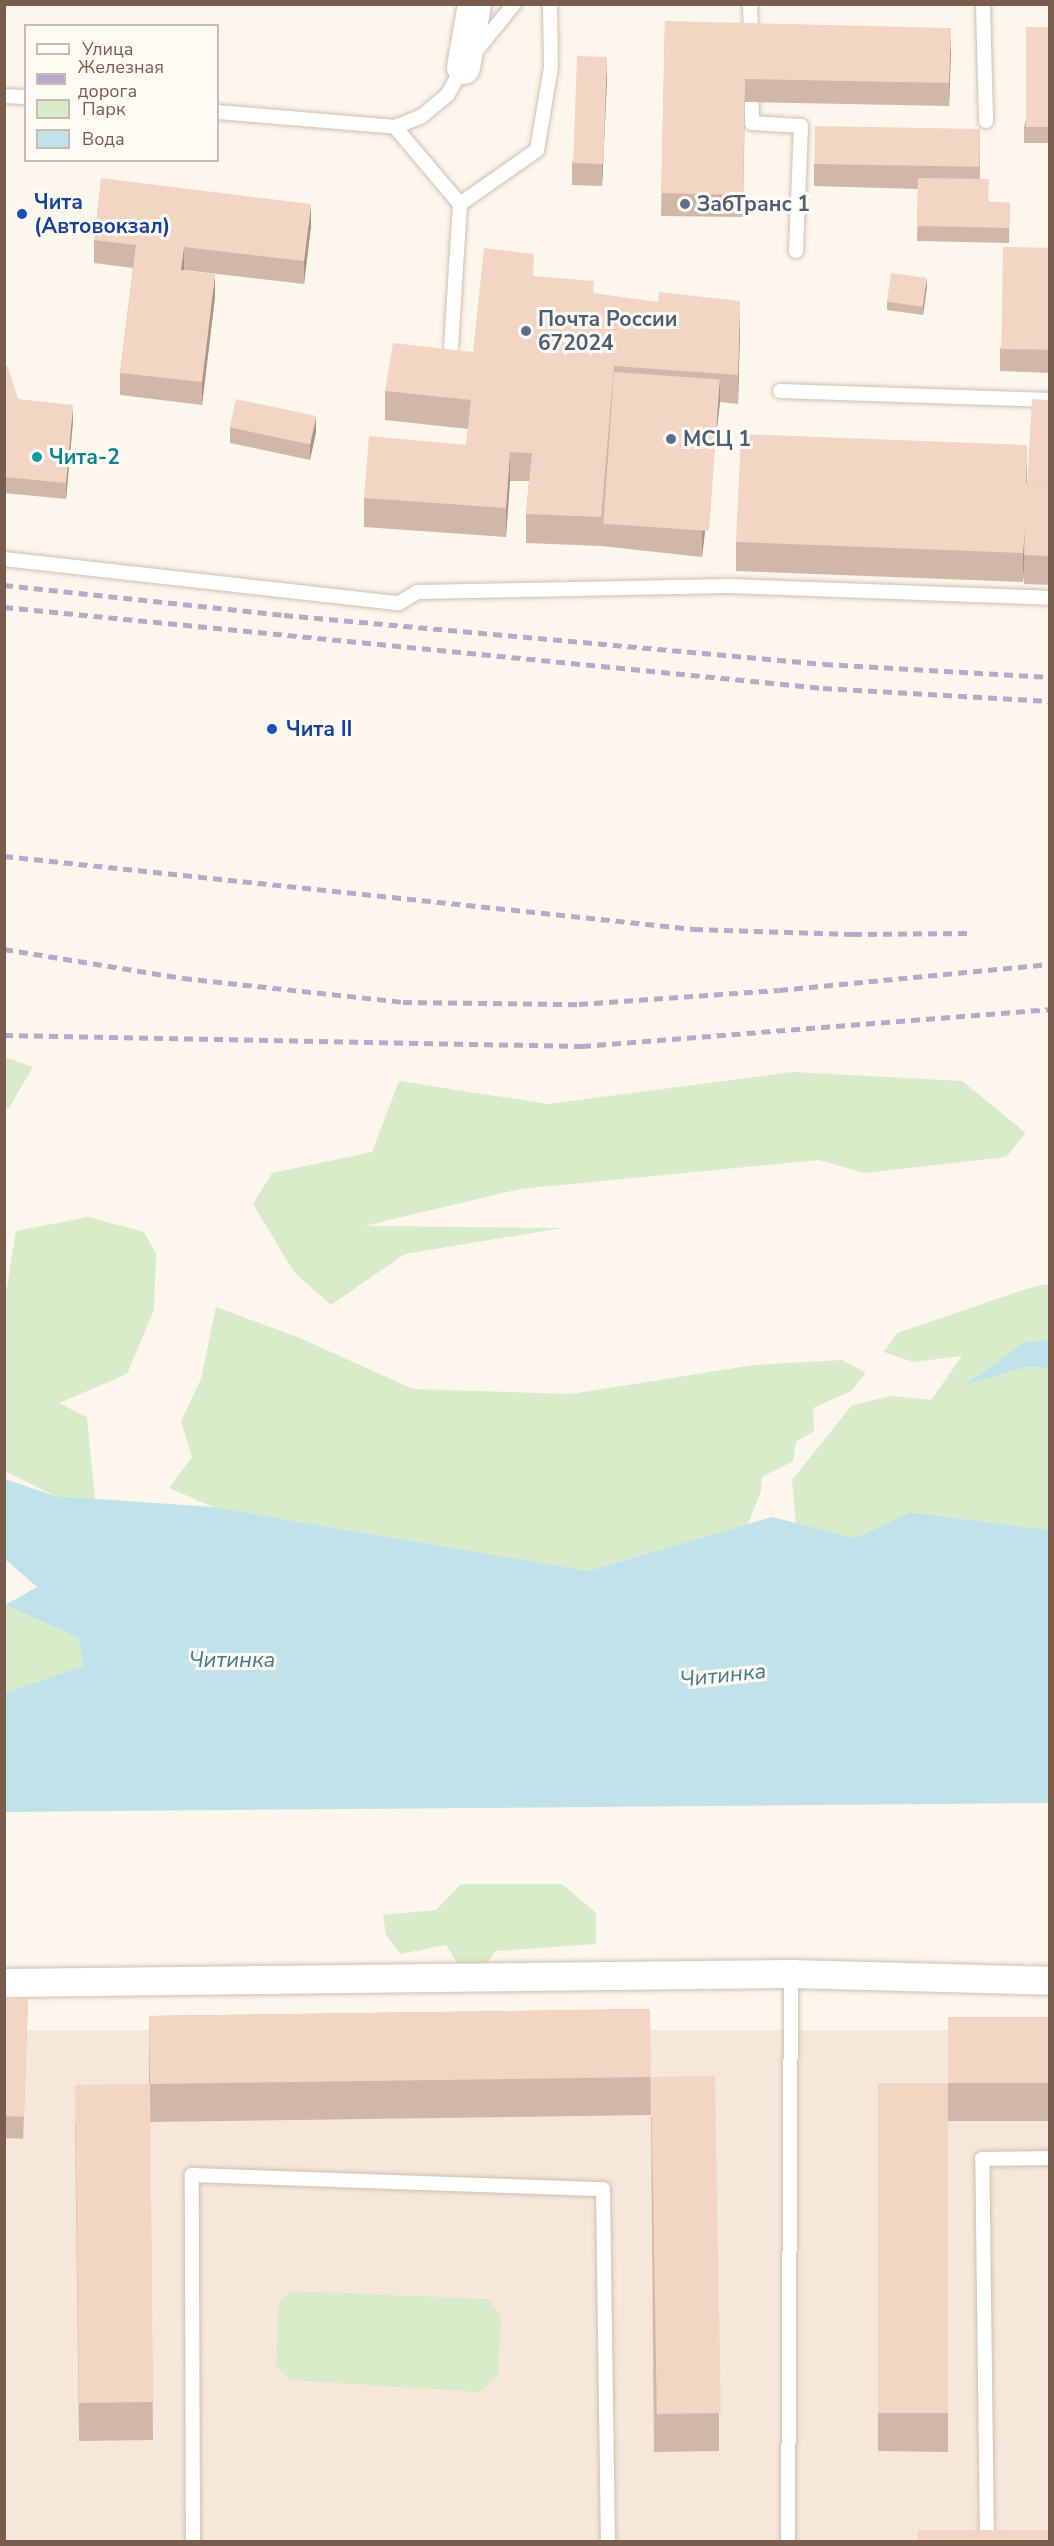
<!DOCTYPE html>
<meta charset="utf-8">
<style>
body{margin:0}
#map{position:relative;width:1054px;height:2546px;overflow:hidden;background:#fdf6ec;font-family:"Nunito Sans",sans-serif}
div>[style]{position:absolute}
.residential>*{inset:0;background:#f5e8da;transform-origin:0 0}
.green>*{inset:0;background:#d8ecc9}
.water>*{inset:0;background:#bfe3e8}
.roads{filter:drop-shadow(0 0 2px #d1beb0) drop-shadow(0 0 2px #d1beb0)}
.service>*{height:14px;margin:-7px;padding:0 7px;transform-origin:7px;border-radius:7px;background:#fff}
.minor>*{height:28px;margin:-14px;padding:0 14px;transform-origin:14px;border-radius:14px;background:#fff}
.tertiary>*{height:33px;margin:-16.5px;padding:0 16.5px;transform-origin:16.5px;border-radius:16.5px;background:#fff}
.rail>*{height:4.5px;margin-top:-2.25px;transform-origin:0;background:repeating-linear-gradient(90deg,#b9a8c9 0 9px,transparent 0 15px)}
.wall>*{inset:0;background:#d1b7a8;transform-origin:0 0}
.shaded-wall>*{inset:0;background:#aa9588}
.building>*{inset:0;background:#f3d5c3;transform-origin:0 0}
.dots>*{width:16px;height:16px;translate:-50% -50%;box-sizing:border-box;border:3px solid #fffaf3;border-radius:50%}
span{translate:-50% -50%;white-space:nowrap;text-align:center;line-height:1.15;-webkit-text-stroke:6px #fffaf3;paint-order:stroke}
.transit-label{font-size:21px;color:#164399;font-weight:700}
.left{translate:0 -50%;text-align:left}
.service-label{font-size:21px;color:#4e5e75;font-weight:700}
.culture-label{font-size:21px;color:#0d838f;font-weight:700}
.water-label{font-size:22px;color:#437c86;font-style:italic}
.frame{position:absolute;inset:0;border:6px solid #7a5c4d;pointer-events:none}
.legend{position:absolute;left:24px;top:24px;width:195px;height:138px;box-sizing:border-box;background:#fffaf3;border:2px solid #cabbb1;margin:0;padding:8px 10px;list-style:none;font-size:18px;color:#7a5c4d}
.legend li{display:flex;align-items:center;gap:12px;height:30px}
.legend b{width:30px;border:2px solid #cabbb1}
</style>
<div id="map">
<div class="residential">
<i style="left:1049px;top:2030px;width:511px;height:1045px;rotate:90deg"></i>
</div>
<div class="green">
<i style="clip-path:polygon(5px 1057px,33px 1067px,9px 1108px,5px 1108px)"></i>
<i style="clip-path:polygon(793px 1072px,962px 1081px,1026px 1133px,1006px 1157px,864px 1173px,819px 1160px,520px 1189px,364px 1226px,562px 1228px,405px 1254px,331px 1305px,294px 1272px,253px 1204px,272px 1173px,372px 1152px,399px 1081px,548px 1104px)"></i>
<i style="clip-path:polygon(88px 1217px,144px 1232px,156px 1253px,154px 1310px,127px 1374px,59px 1403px,87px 1417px,95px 1499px,55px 1496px,5px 1471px,4px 1305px,16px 1231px)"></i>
<i style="clip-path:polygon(1049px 1284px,1049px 1340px,1025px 1342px,966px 1384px,1027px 1367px,1049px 1368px,1049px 1530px,911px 1512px,855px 1538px,796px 1524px,792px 1480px,852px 1405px,892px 1396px,931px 1400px,962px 1356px,913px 1362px,884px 1352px,897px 1333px,1032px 1287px)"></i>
<i style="clip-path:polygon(216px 1307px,300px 1338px,413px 1389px,571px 1394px,754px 1365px,842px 1360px,866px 1373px,851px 1391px,813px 1408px,814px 1431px,796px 1442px,793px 1461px,762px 1477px,761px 1491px,748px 1524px,588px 1571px,213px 1507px,169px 1488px,192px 1457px,181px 1421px,201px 1379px)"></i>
<i style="clip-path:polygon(4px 1605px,78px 1638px,83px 1667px,5px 1693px)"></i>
<i style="clip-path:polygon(461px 1884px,562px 1884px,596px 1913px,596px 1944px,496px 1951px,486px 1965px,458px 1964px,446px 1945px,400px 1954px,386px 1935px,383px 1915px,436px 1910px)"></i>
<i style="clip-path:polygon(292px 2291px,489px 2299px,501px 2317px,498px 2376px,480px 2392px,290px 2380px,276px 2365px,279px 2301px)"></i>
</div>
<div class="water">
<i style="clip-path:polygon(1049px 1340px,1049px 1368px,1027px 1367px,964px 1385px,1025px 1342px)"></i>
<i style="clip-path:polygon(5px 1479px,55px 1496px,213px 1507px,588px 1571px,772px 1517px,855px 1538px,911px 1512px,1049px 1530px,1049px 1803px,5px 1812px,5px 1693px,83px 1666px,78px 1638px,5px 1605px,37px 1587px,5px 1559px)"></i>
</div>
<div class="roads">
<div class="service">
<i style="left:750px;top:4px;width:37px;rotate:88deg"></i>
<i style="left:983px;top:4px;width:117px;rotate:88.5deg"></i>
<i style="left:751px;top:85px;width:38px;rotate:88deg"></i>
<i style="left:752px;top:123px;width:49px;rotate:3.5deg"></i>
<i style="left:801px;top:126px;width:125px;rotate:92.3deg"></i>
<i style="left:4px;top:96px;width:22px;rotate:3deg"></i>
<i style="left:218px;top:112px;width:178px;rotate:4.8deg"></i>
<i style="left:395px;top:127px;width:29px;rotate:-22deg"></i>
<i style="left:422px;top:116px;width:34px;rotate:-40deg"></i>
<i style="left:448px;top:94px;width:31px;rotate:-61deg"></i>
<i style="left:463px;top:67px;width:81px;rotate:-51deg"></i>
<i style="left:395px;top:127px;width:101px;rotate:49.8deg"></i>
<i style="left:460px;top:204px;width:142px;rotate:93.6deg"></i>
<i style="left:460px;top:204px;width:94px;rotate:-35deg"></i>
<i style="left:537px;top:150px;width:84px;rotate:-80.4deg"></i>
<i style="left:551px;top:67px;width:63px;rotate:-90.9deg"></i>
<i style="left:780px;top:391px;width:270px;rotate:1.9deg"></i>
<i style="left:4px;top:559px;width:397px;rotate:6.4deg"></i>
<i style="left:399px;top:603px;width:21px;rotate:-31deg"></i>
<i style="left:417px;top:592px;width:312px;rotate:-1.1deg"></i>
<i style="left:729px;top:586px;width:321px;rotate:2.1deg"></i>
<i style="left:193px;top:2542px;width:367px;rotate:-90.2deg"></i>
<i style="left:192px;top:2175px;width:411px;rotate:2deg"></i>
<i style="left:603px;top:2189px;width:353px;rotate:89.2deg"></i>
<i style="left:788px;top:2542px;width:568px;rotate:-89.7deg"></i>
<i style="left:987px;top:2542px;width:383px;rotate:-90.7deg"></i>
<i style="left:982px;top:2159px;width:68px;rotate:-0.8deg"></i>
</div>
<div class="minor">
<i style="left:4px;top:1983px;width:787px;rotate:-0.66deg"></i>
<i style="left:791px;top:1974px;width:259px;rotate:1.5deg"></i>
</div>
<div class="tertiary">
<i style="left:463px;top:67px;width:64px;rotate:-80.1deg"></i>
</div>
</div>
<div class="rail">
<i style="left:4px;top:585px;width:282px;rotate:6.1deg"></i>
<i style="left:284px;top:615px;width:542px;rotate:5.18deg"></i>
<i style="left:824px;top:664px;width:226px;rotate:3.3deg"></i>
<i style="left:4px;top:607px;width:823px;rotate:5.65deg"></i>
<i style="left:823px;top:688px;width:227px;rotate:3.3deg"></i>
<i style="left:4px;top:856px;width:694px;rotate:6.04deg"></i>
<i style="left:694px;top:929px;width:159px;rotate:1.8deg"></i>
<i style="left:853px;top:934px;width:117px;rotate:-0.5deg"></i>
<i style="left:4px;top:949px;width:181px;rotate:9.2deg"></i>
<i style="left:183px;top:978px;width:221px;rotate:6.2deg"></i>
<i style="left:403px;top:1002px;width:176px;rotate:0.7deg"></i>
<i style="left:579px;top:1004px;width:200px;rotate:-4deg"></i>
<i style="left:779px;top:990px;width:272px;rotate:-5.5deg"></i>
<i style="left:4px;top:1035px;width:578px;rotate:1.09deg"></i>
<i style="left:582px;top:1046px;width:469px;rotate:-4.5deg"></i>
</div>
<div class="wall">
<i style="clip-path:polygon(665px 21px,951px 50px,949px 106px,745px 102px,743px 217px,661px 216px)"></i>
<i style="clip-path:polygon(1050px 27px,1050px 143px,1024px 143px,1024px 127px)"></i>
<i style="clip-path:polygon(607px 80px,602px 186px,572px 185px,572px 163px)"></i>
<i style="clip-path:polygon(980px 130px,980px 179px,989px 202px,1010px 203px,1009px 243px,917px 241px,918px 189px,814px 186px,814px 164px)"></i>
<i style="clip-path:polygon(311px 226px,304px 284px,184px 270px,215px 297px,202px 405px,120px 395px,120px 373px,133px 268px,94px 263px,94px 240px)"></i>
<i style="clip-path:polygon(1050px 248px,1050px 373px,1000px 371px,1000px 349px)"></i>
<i style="clip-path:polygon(534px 276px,594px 294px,740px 329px,738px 404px,720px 402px,702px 557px,601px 546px,526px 543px,526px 514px,529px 481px,510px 481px,506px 537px,364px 527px,364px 498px,466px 445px,468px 429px,385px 420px,385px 391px,473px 352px)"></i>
<i style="clip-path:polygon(927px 286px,923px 315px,887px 310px,887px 302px)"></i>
<i style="clip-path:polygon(4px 364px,18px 399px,73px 421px,66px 499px,4px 493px)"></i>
<i style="clip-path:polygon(1050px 400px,1050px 585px,1024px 584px,1024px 568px,1023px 582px,736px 571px,736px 542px,1027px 483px)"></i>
<i style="clip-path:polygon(230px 427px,316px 432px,310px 460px,230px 443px)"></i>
<i style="left:4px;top:1998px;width:24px;height:140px;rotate:2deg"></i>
<i style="clip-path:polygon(650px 2009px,651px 2115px,150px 2122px,153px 2440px,79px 2441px,75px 2123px,149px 2084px,149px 2016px)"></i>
<i style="clip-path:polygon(1050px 2017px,1050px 2121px,948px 2121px,948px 2452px,878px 2451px,878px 2083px,948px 2083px)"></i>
<i style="clip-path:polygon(651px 2115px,719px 2413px,719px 2451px,654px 2452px)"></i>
</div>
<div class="shaded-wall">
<i style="clip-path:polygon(951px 28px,951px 50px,949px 106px,949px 83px)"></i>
<i style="clip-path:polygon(607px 57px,607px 80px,602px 186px,602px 164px)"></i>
<i style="clip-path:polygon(311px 204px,311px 226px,304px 284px,304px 261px)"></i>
<i style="clip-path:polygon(184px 247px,184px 270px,181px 270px)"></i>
<i style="clip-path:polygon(215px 274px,215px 297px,202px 405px,202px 382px)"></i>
<i style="clip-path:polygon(927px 278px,927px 286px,923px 315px,923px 307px)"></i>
<i style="clip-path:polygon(740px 301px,740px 329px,738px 404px,738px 375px)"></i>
<i style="clip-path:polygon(720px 380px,720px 402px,702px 557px,702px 534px)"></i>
<i style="clip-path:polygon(73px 405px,73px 421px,66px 499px,66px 483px)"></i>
<i style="clip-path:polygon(316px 416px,316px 432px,310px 460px,310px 444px)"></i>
<i style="clip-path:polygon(1027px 445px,1027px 474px,1026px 512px,1026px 483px)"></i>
<i style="clip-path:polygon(510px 452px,510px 481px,506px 537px,506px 508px)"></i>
<i style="clip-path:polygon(1025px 527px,1024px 568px,1023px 582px,1023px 553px)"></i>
</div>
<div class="building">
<i style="clip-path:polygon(665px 21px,951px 28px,949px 83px,745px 79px,743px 195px,661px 193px)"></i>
<i style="left:1026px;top:27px;width:24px;height:100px"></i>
<i style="left:577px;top:56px;width:30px;height:107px;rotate:2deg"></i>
<i style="left:815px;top:126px;width:165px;height:38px;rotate:1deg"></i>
<i style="clip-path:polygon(101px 178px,311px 204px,304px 261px,184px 247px,181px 270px,215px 274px,202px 382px,120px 373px,136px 245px,94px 240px)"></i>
<i style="clip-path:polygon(918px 178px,989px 179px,988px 202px,1010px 203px,1009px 228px,917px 226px)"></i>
<i style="left:1003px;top:247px;width:47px;height:102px;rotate:1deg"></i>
<i style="clip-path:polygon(484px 248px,534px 254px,533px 276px,594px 281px,593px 293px,658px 302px,659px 292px,740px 301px,738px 375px,614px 366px,601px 517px,526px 514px,532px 453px,510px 452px,506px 508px,364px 498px,369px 436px,466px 445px,471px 400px,385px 391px,393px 343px,473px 352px)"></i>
<i style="left:891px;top:273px;width:36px;height:29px;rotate:8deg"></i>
<i style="clip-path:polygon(4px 364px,8px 367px,18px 399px,73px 405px,66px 483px,4px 477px)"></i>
<i style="left:614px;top:372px;width:106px;height:152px;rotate:4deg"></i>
<i style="left:236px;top:399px;width:82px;height:29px;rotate:12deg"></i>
<i style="clip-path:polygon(1032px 399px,1050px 400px,1050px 484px,1027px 483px)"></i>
<i style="clip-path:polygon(741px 434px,1027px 445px,1026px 483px,1050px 484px,1050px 556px,1024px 555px,1025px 527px,1023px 553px,736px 542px)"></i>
<i style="left:4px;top:1998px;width:24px;height:118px;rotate:2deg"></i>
<i style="clip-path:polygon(650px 2009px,651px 2077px,150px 2084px,153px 2402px,79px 2403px,75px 2085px,150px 2084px,149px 2016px)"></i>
<i style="left:948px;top:2017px;width:102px;height:66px"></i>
<i style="left:715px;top:2076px;width:337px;height:64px;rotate:89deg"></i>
<i style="left:878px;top:2083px;width:70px;height:330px"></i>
<i style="left:918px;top:2530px;width:132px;height:11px"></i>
</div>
<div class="dots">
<i style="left:685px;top:204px;background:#5c6f8a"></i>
<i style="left:22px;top:214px;background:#1a4fb4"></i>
<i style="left:526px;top:331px;background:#5c6f8a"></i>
<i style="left:671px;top:439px;background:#5c6f8a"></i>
<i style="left:37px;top:457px;background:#0f9aa8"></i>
<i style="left:272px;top:729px;background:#1a4fb4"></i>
</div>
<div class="transit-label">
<span class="left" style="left:34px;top:214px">Чита<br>(Автовокзал)</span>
<span class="left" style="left:286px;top:729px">Чита II</span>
</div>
<div class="service-label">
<span class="left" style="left:697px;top:204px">ЗабТранс 1</span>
<span class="left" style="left:538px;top:331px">Почта России<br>672024</span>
<span class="left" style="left:683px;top:439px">МСЦ 1</span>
</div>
<div class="culture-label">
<span class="left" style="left:49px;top:457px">Чита-2</span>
</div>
<div class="water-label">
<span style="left:232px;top:1661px">Читинка</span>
<span style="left:723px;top:1676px;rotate:-6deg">Читинка</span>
</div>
<div class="frame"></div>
<ul class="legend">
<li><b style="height:8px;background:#fff"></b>Улица</li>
<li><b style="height:8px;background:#b9a8c9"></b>Железная дорога</li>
<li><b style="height:16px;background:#d8ecc9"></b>Парк</li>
<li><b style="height:16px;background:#bfe3e8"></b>Вода</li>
</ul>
</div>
